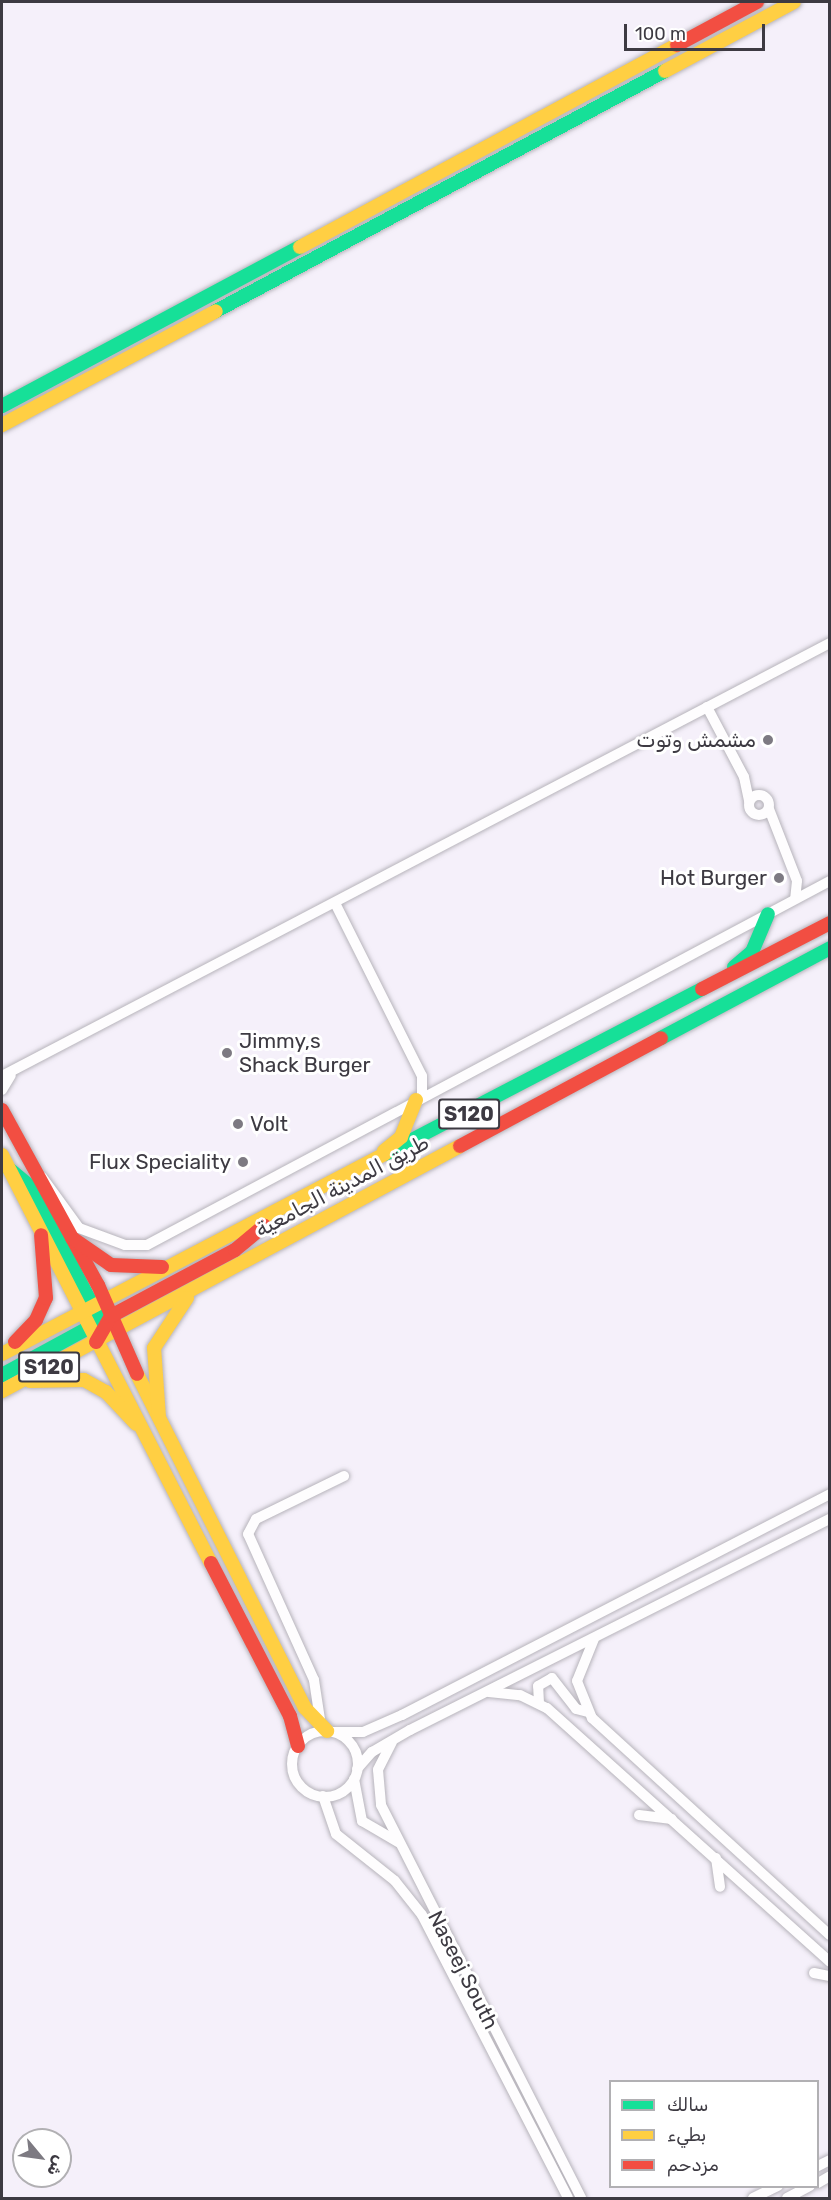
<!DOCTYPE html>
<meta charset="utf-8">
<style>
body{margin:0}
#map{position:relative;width:831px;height:2200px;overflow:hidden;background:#f5f0fa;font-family:Rubik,Cairo,sans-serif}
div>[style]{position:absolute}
.roads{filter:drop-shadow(0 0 2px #b7b4bb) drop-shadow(0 0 2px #b7b4bb)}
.street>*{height:10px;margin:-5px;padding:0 5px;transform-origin:5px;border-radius:5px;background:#fefdfe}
.street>.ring{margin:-5px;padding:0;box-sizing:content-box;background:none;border:10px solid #fefdfe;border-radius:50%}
.fast>*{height:14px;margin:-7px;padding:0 7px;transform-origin:7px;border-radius:7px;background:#16e098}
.slow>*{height:14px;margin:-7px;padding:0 7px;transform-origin:7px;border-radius:7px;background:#ffcf43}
.jam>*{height:14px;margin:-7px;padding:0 7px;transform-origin:7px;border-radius:7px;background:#f24e42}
.dots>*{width:16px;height:16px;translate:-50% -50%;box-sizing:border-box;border:3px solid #fff;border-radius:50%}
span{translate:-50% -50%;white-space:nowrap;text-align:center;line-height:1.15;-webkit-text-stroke:6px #fff;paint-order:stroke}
.shield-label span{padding:2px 4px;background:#fff;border:2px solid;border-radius:4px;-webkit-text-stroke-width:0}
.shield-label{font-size:20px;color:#3d3a42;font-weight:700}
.poi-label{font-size:21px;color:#3d3a42}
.right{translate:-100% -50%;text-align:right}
.left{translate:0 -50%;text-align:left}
.street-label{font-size:21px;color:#3d3a42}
.frame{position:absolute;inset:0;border:3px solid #3d3a42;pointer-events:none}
.legend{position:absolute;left:609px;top:2080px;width:210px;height:108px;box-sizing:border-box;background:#fff;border:2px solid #b1b0b3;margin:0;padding:8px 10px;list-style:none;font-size:18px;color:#3d3a42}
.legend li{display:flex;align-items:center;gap:12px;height:30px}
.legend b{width:30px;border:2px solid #b1b0b3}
.north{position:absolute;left:12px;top:2128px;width:60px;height:60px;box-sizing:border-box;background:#fff;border:2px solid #b1b0b3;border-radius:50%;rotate:119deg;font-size:16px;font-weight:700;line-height:24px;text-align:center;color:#3d3a42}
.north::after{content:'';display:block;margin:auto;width:21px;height:27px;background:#7d7a82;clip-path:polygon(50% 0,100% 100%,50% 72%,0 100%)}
.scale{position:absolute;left:624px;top:24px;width:141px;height:27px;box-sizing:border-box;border:3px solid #3d3a42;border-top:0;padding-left:8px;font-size:18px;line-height:21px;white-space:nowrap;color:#3d3a42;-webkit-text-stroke:4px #fff;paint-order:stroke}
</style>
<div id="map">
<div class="roads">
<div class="street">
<i style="left:707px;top:707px;width:79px;rotate:62.1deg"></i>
<i style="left:744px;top:777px;width:25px;rotate:78deg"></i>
<i class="ring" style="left:749px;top:795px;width:10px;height:10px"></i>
<i style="left:769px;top:809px;width:77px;rotate:68.7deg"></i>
<i style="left:797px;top:881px;width:18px;rotate:96deg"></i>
<i style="left:336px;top:905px;width:191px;rotate:63.3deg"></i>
<i style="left:422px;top:1076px;width:21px;rotate:90deg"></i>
<i style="left:2px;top:1076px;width:934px;rotate:-27.61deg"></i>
<i style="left:2px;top:1090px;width:17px;rotate:-59deg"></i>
<i style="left:42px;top:1177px;width:63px;rotate:54deg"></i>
<i style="left:79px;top:1228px;width:49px;rotate:20.3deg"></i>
<i style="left:125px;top:1245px;width:22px"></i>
<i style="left:147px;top:1245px;width:774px;rotate:-28.06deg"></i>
<i style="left:594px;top:1639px;width:45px;rotate:112deg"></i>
<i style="left:577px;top:1681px;width:40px;rotate:68deg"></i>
<i style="left:592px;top:1718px;width:322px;rotate:42.4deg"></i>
<i style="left:489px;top:1692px;width:31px;rotate:6deg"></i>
<i style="left:520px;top:1695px;width:30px;rotate:26deg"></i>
<i style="left:547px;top:1708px;width:380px;rotate:41.9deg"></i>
<i style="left:539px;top:1703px;width:17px;rotate:-93deg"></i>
<i style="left:538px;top:1686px;width:16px;rotate:-30deg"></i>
<i style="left:552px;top:1678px;width:39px;rotate:52deg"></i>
<i style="left:576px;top:1709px;width:12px;rotate:14deg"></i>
<i style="left:321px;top:1726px;width:47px;rotate:-98.7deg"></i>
<i style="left:314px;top:1680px;width:160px;rotate:-114.3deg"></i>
<i style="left:248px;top:1534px;width:17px;rotate:-62deg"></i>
<i style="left:256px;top:1519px;width:98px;rotate:-26deg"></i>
<i class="ring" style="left:292px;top:1731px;width:56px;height:56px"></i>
<i style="left:334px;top:1732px;width:29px"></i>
<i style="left:363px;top:1732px;width:43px;rotate:-23.6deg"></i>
<i style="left:402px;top:1715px;width:482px;rotate:-27.3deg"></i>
<i style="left:392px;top:1742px;width:31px;rotate:117deg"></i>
<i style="left:378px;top:1770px;width:35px;rotate:85deg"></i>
<i style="left:381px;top:1805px;width:441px;rotate:63deg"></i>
<i style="left:357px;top:1769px;width:23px;rotate:-49deg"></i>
<i style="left:372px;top:1752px;width:44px;rotate:-30.1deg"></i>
<i style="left:410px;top:1730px;width:470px;rotate:-26.7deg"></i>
<i style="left:354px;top:1779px;width:43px;rotate:79.2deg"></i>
<i style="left:362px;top:1821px;width:42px;rotate:30.3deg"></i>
<i style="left:323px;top:1796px;width:40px;rotate:71.1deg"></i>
<i style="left:336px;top:1834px;width:75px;rotate:38.5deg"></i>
<i style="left:395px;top:1881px;width:43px;rotate:51.5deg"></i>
<i style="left:422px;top:1915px;width:318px;rotate:62.7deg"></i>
<i style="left:639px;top:1815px;width:33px;rotate:7deg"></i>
<i style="left:716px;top:1858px;width:29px;rotate:82deg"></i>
<i style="left:814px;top:1973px;width:16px;rotate:11deg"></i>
<i style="left:818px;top:2166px;width:13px;rotate:-27deg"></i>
<i style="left:818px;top:2183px;width:14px;rotate:-30deg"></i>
<i style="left:753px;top:2198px;width:28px;rotate:-26deg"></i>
<i style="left:787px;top:2198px;width:26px;rotate:-28deg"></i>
</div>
<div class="fast">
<i style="left:216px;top:311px;width:509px;rotate:-28.13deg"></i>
<i style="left:2px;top:406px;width:338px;rotate:-28.1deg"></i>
<i style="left:734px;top:967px;width:23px;rotate:-40deg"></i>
<i style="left:752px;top:952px;width:41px;rotate:-67.2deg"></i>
<i style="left:661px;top:1038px;width:191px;rotate:-28deg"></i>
<i style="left:385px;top:1154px;width:357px;rotate:-27.5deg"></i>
<i style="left:7px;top:1167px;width:31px;rotate:40deg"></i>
<i style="left:31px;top:1187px;width:148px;rotate:62.6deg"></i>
<i style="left:2px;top:1375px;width:102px;rotate:-28.6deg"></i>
<i style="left:92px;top:1326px;width:16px;rotate:-50deg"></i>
</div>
<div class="slow">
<i style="left:665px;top:71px;width:146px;rotate:-28.1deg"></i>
<i style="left:300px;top:247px;width:428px;rotate:-28.2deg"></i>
<i style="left:2px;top:425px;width:242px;rotate:-28deg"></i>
<i style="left:384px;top:1151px;width:22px;rotate:-39deg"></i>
<i style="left:401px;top:1137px;width:40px;rotate:-68deg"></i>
<i style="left:2px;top:1155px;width:458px;rotate:62.9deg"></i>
<i style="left:2px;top:1354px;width:432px;rotate:-27.6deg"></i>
<i style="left:137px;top:1374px;width:374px;rotate:63.3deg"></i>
<i style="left:305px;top:1708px;width:32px;rotate:46deg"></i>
<i style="left:30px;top:1381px;width:54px;rotate:-1.1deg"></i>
<i style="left:84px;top:1380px;width:25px;rotate:29deg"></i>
<i style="left:106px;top:1392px;width:44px;rotate:46.8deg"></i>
<i style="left:2px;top:1391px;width:519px;rotate:-28.14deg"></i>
<i style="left:159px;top:1417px;width:69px;rotate:-94.1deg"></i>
<i style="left:154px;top:1348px;width:60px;rotate:-56.6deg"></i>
</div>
<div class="jam">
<i style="left:677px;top:45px;width:91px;rotate:-28.3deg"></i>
<i style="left:702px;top:989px;width:144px;rotate:-27.3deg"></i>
<i style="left:2px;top:1110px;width:200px;rotate:61.3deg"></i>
<i style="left:98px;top:1285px;width:97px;rotate:66.3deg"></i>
<i style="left:460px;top:1146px;width:228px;rotate:-28.2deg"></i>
<i style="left:72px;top:1238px;width:47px;rotate:34.7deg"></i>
<i style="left:111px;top:1265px;width:51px;rotate:2.2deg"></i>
<i style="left:15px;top:1342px;width:30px;rotate:-46deg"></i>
<i style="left:36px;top:1320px;width:24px;rotate:-66deg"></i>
<i style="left:46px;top:1298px;width:63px;rotate:-94.5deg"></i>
<i style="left:96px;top:1342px;width:30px;rotate:-60deg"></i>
<i style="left:111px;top:1316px;width:140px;rotate:-28deg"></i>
<i style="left:235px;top:1250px;width:38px;rotate:-40deg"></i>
<i style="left:211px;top:1563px;width:172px;rotate:62.7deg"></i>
<i style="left:290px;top:1716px;width:31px;rotate:75deg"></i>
</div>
</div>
<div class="dots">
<i style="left:768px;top:740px;background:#7d7a82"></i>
<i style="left:779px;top:878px;background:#7d7a82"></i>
<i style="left:227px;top:1053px;background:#7d7a82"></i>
<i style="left:238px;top:1124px;background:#7d7a82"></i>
<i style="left:243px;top:1162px;background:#7d7a82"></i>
</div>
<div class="shield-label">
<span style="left:469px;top:1114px">S120</span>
<span style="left:49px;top:1367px">S120</span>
</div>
<div class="poi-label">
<span class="right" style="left:756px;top:740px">مشمش وتوت</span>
<span class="right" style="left:767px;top:878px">Hot Burger</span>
<span class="left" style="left:239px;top:1053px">Jimmy,s<br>Shack Burger</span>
<span class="left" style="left:250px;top:1124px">Volt</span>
<span class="right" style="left:231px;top:1162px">Flux Speciality</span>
</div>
<div class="street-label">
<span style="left:342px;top:1186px;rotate:-28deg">طريق المدينة الجامعية</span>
<span style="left:463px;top:1970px;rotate:63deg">Naseej South</span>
</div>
<div class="frame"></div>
<ul class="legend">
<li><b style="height:8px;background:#16e098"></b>سالك</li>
<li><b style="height:8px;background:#ffcf43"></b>بطيء</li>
<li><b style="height:8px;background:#f24e42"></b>مزدحم</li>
</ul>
<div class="north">ش</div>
<div class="scale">100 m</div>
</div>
